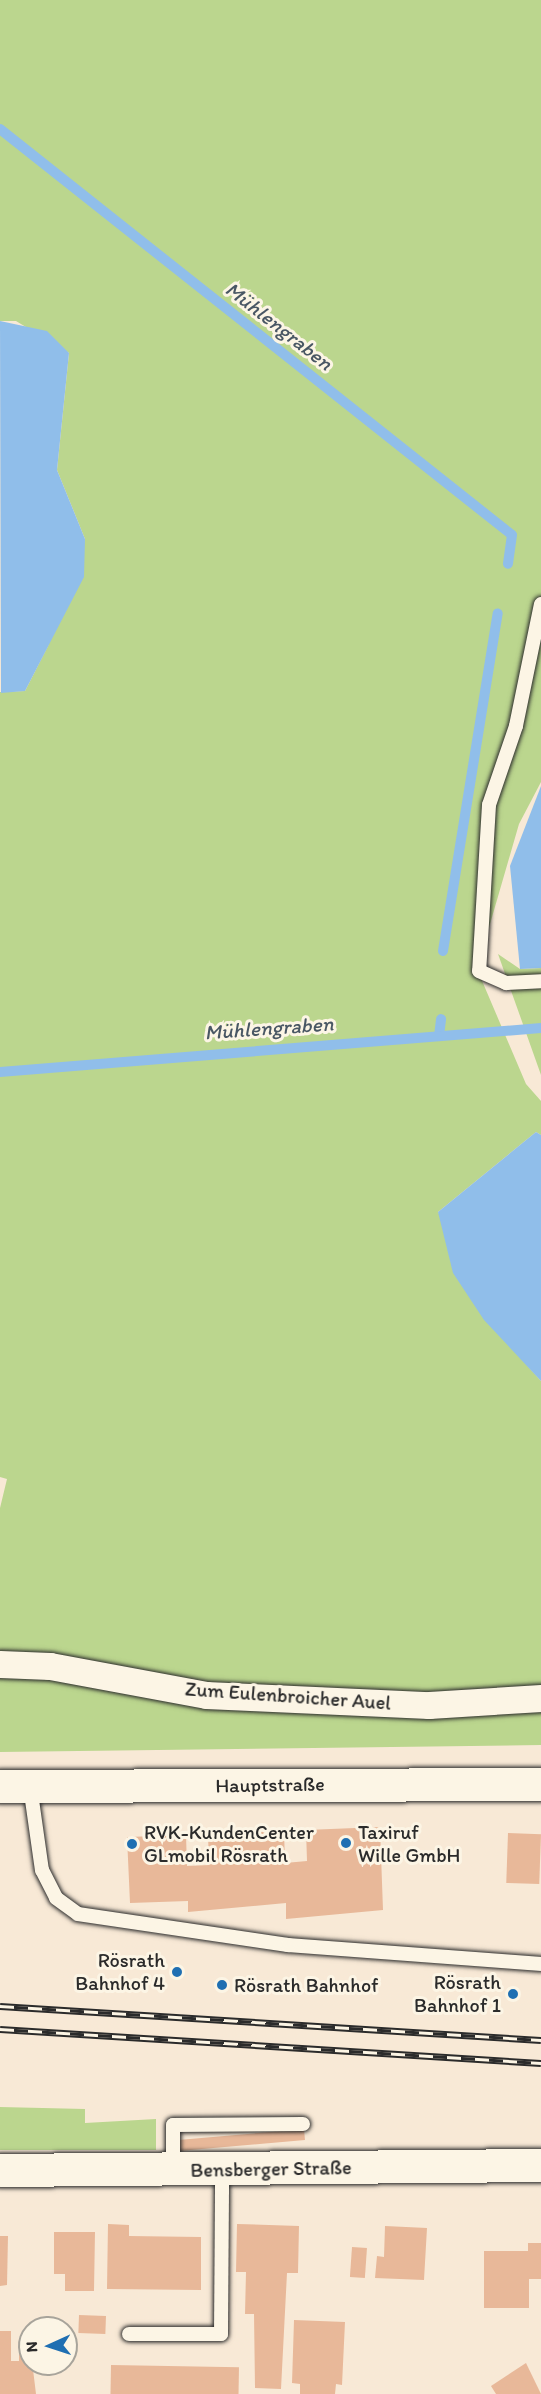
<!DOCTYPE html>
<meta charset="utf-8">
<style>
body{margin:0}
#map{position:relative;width:541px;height:2394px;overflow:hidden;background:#f8e9d6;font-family:Itim,sans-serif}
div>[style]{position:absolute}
.green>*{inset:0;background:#bbd68e}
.water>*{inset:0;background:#90beea}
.stream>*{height:10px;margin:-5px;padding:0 5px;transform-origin:5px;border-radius:5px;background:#90beea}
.building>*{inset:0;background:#e8b899;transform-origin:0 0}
.roads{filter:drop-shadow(0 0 2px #2b2b2b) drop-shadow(0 0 2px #2b2b2b)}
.service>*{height:14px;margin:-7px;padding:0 7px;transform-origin:7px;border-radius:7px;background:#fcf5e5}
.minor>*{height:27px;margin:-13.5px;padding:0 13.5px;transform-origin:13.5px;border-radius:13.5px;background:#fcf5e5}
.secondary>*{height:33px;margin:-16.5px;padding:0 16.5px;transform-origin:16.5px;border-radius:16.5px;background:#fcf5e5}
.rail>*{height:7px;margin-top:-3.5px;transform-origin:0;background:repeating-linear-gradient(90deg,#fcf5e5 0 14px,#2b2b2b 0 28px);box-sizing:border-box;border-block:2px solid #2b2b2b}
.dots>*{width:16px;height:16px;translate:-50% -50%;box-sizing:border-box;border:3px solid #fcf5e5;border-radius:50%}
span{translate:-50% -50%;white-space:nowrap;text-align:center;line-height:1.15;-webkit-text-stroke:6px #fcf5e5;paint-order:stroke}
.street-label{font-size:20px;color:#2b2b2b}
.poi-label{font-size:20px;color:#2b2b2b}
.left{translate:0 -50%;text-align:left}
.right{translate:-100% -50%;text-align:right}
.water-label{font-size:21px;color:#495764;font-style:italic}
.north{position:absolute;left:18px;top:2316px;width:60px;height:60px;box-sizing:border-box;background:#fcf5e5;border:2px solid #a8a49b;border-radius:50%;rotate:267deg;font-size:16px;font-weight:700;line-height:24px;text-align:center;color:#2b2b2b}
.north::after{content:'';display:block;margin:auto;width:21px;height:27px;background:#1f6fb2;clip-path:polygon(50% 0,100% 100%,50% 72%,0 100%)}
</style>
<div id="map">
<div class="green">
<i style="clip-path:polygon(0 0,541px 0,541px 782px,519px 824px,477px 969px,526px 1084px,541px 1101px,541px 1135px,536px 1132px,438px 1212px,525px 1363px,541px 1381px,541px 1745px,0 1752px,0 1508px,7px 1479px,0 1477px,0 692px,25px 691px,48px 646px,85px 539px,57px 470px,69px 353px,16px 321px,0 321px)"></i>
<i style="clip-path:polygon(498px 954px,520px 969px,541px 968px,541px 1075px)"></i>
<i style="clip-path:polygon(0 2107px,85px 2109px,85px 2123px,156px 2119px,156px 2150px,0 2150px)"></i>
</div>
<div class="water">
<i style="clip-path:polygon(0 321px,47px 331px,69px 353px,57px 470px,85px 539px,84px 577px,25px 691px,1px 693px)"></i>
<i style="clip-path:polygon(541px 786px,541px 968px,520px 969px,510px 866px)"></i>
<i style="clip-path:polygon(536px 1132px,541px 1135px,541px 1381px,484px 1320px,453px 1273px,438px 1212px)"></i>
</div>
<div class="stream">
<i style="left:0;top:129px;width:653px;rotate:38.41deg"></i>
<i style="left:512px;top:535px;width:29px;rotate:98deg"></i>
<i style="left:443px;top:951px;width:342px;rotate:-80.8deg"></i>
<i style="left:439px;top:1036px;width:17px;rotate:-83deg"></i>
<i style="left:0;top:1072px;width:543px;rotate:-4.65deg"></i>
</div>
<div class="building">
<i style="clip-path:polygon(380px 1827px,383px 1910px,286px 1919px,286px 1903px,188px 1912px,188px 1901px,130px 1903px,127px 1837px,186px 1835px,187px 1866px,209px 1865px,208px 1834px,284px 1831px,285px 1863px,307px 1861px,306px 1830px)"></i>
<i style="left:508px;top:1833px;width:33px;height:50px;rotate:2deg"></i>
<i style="left:304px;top:2129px;width:11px;height:129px;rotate:85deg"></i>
<i style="clip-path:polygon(108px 2224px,129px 2225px,129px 2236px,201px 2237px,201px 2290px,107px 2289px)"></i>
<i style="clip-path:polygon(237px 2224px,299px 2226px,298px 2273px,287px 2273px,281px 2389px,255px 2388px,254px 2314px,245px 2314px,246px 2272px,236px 2272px)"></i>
<i style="clip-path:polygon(385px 2226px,427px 2228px,424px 2280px,375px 2278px,377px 2256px,384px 2257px)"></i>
<i style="clip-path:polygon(54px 2232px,95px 2232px,94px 2291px,65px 2291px,65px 2274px,54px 2274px)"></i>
<i style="clip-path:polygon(0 2236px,8px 2236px,7px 2285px,0 2286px)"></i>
<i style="clip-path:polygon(528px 2243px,541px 2243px,541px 2279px,529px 2279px,529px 2308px,484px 2308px,484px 2251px,528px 2251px)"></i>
<i style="left:352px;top:2247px;width:15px;height:30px;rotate:4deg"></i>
<i style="left:79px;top:2315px;width:27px;height:18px;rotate:2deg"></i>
<i style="clip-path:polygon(294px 2320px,345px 2322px,342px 2385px,336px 2384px,335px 2394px,300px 2394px,300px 2384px,292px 2383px)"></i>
<i style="clip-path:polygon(0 2331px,11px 2331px,11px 2361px,19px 2361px,19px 2346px,30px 2345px,36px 2394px,0 2394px)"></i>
<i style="clip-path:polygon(526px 2363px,541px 2394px,496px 2394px,491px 2386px)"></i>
<i style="left:111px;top:2365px;width:128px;height:29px;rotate:1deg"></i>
</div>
<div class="roads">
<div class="service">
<i style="left:541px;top:604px;width:125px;rotate:101.6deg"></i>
<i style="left:516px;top:726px;width:83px;rotate:108.9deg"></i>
<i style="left:489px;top:805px;width:166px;rotate:93.4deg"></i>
<i style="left:479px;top:971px;width:30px;rotate:24deg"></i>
<i style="left:506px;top:983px;width:35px;rotate:-3deg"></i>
<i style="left:30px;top:1786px;width:85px;rotate:81.9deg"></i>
<i style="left:42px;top:1870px;width:31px;rotate:63deg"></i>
<i style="left:56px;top:1898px;width:27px;rotate:36deg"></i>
<i style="left:78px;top:1914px;width:212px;rotate:8.4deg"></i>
<i style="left:288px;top:1945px;width:254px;rotate:4.3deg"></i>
<i style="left:173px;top:2168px;width:43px;rotate:-90deg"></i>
<i style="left:173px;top:2125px;width:130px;rotate:-0.4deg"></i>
<i style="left:129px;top:2334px;width:92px"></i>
<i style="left:221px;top:2334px;width:163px;rotate:-89.6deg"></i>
</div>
<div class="minor">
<i style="left:0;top:1664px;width:50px;rotate:2.3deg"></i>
<i style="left:50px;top:1666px;width:159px;rotate:10.5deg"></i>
<i style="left:206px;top:1695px;width:223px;rotate:2.6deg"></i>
<i style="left:429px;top:1705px;width:112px;rotate:-3.6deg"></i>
</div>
<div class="secondary">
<i style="left:0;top:1786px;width:541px;rotate:-0.21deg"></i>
<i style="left:0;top:2170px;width:541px;rotate:-0.53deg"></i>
</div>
</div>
<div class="rail">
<i style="left:0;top:2006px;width:542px;rotate:3.6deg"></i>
<i style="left:0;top:2029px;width:542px;rotate:3.6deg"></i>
</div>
<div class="dots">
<i style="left:346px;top:1843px;background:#1f6fb2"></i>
<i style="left:132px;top:1844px;background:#1f6fb2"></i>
<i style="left:177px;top:1972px;background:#1f6fb2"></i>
<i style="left:222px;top:1985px;background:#1f6fb2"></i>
<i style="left:513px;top:1994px;background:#1f6fb2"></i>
</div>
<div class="street-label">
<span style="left:288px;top:1696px;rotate:4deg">Zum Eulenbroicher Auel</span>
<span style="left:270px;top:1785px;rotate:-1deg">Hauptstraße</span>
<span style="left:271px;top:2169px;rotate:-1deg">Bensberger Straße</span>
</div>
<div class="poi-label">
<span class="left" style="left:144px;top:1844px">RVK-KundenCenter<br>GLmobil Rösrath</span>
<span class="left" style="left:358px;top:1844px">Taxiruf<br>Wille GmbH</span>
<span class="right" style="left:165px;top:1972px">Rösrath<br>Bahnhof 4</span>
<span class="right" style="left:501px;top:1994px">Rösrath<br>Bahnhof 1</span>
<span class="left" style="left:234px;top:1985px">Rösrath Bahnhof</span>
</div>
<div class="water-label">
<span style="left:279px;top:326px;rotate:38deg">Mühlengraben</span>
<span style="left:269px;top:1028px;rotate:-4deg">Mühlengraben</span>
</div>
<div class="north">N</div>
</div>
